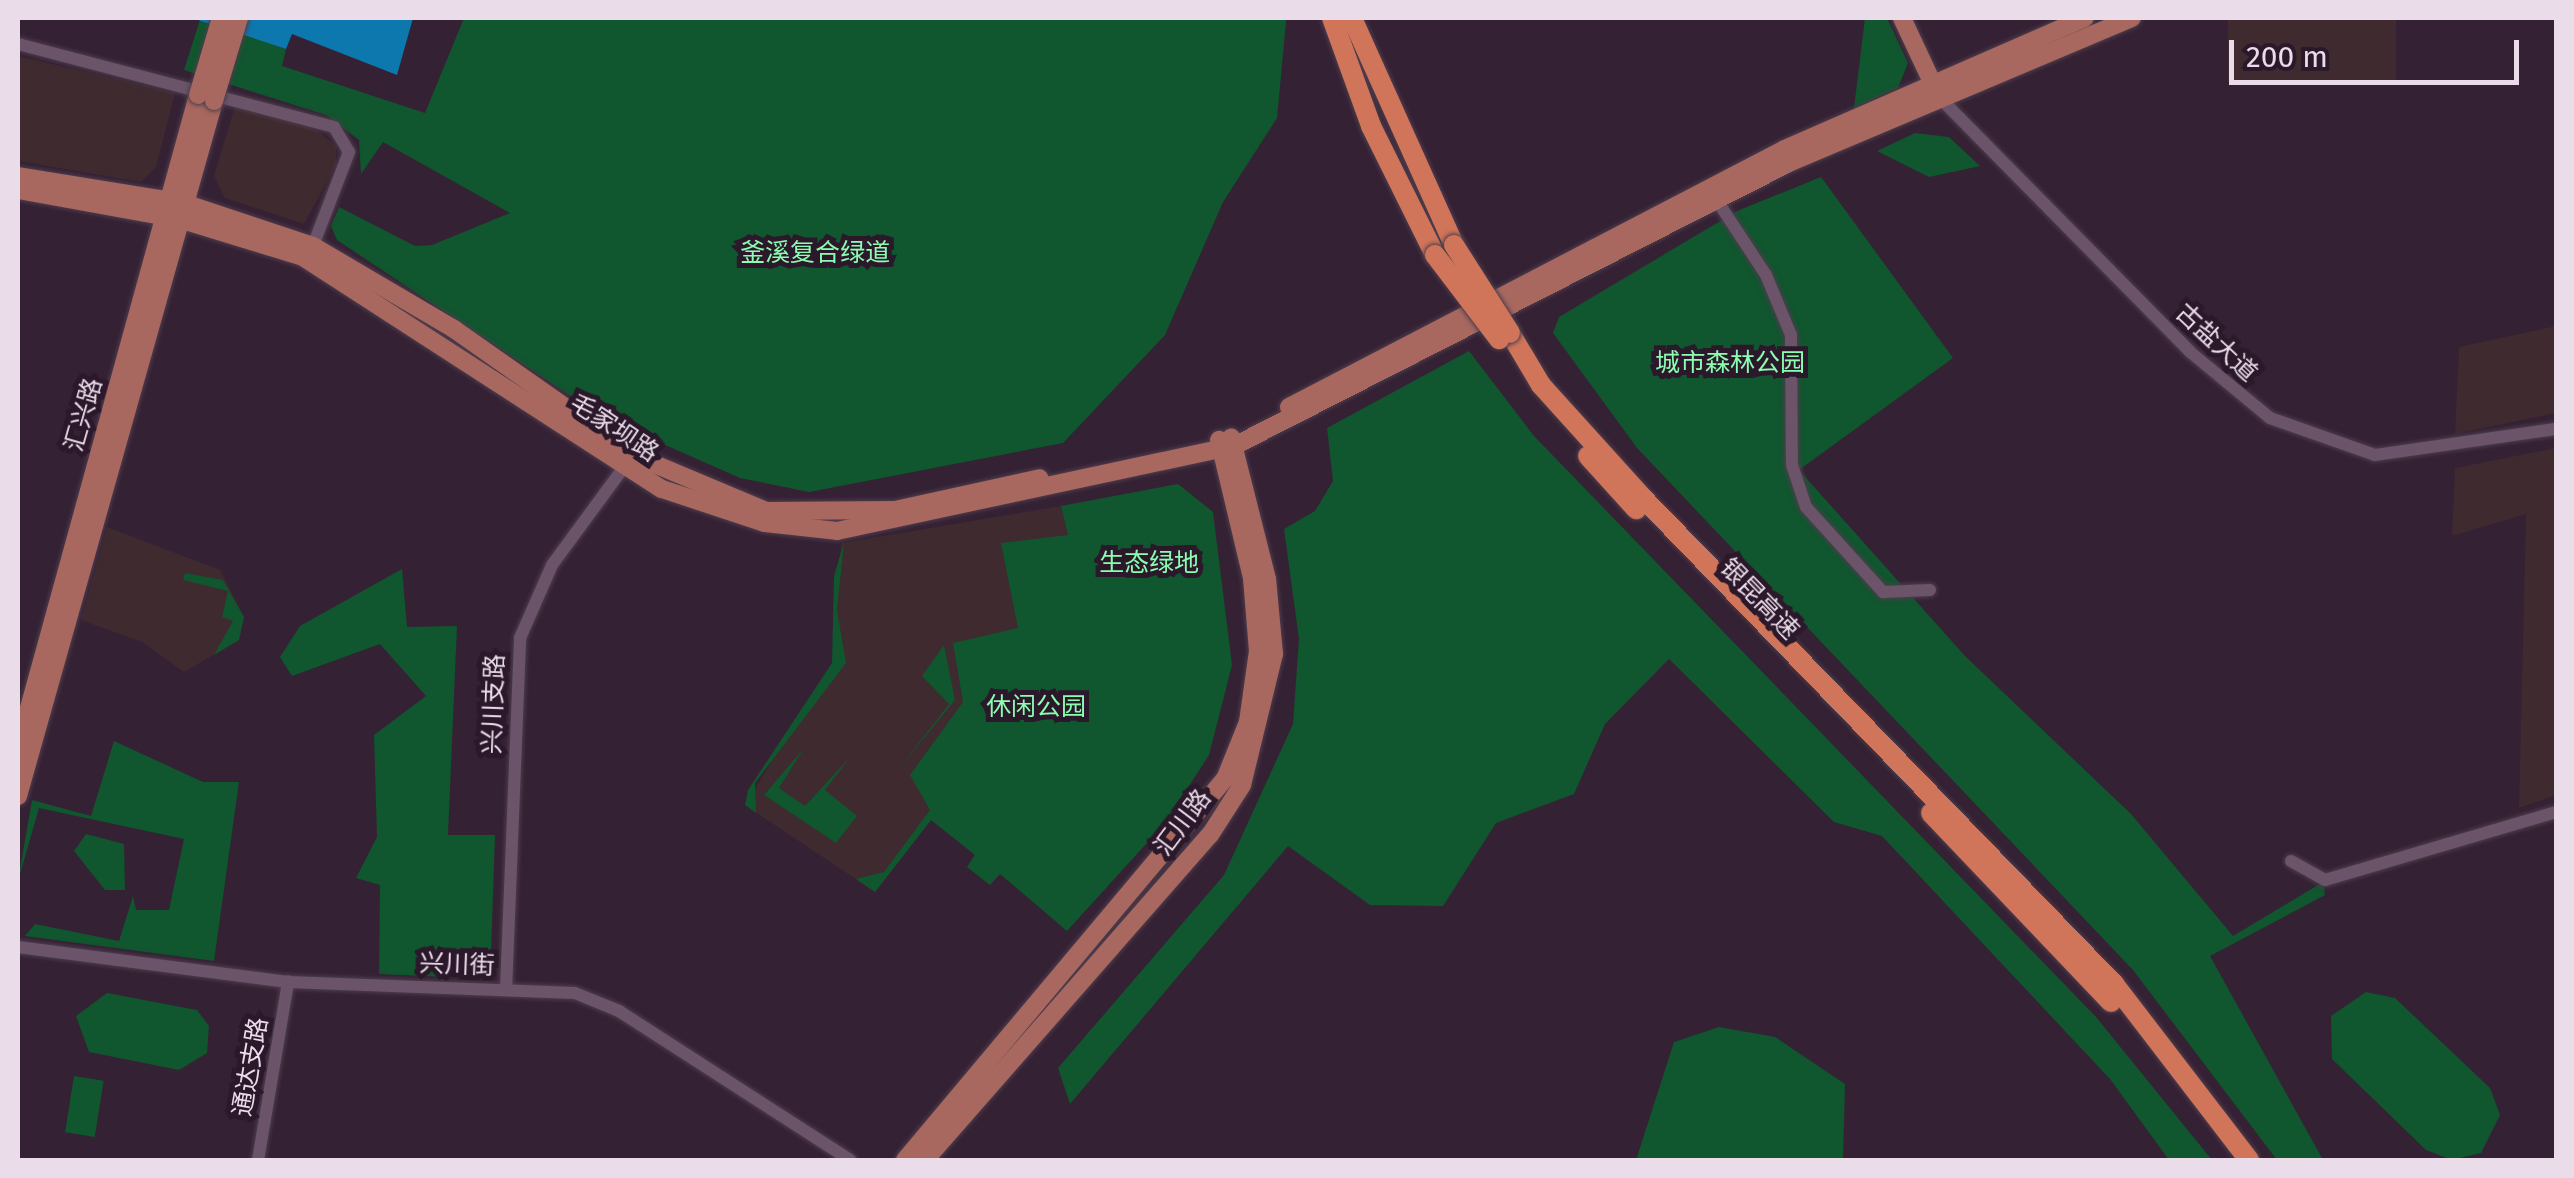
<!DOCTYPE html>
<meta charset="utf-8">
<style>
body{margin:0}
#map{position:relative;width:2574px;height:1178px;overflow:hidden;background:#352134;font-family:"Fira Sans","Noto Sans SC",sans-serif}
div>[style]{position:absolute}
.commercial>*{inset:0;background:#3e2a2f;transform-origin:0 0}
.green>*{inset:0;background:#10562e;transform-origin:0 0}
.water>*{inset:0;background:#0d78ad}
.roads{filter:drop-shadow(0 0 2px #4d3d4c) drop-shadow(0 0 2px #4d3d4c)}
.minor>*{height:12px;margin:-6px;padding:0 6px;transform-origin:6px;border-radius:6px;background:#6b5469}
.major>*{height:18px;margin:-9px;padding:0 9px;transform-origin:9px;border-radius:9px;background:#a8685f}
.highway>*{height:20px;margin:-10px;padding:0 10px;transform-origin:10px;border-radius:10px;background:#d07559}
.bridges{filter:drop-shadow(0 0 2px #4d3d4c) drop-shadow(0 0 2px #4d3d4c)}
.major-bridge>*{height:18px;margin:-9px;padding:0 9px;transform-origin:9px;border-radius:9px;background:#a8685f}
.highway-bridge>*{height:20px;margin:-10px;padding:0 10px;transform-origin:10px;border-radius:10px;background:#d07559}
span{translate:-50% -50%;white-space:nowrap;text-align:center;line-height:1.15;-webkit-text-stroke:10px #2b182a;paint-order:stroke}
.park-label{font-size:25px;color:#8bfcb0}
.street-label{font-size:25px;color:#eadde9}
.frame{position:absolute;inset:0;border:20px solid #eadde9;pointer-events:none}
.scale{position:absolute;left:2229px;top:40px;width:290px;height:45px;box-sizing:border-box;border:5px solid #eadde9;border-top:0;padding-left:12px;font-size:30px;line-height:35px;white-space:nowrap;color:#eadde9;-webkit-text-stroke:8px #2b182a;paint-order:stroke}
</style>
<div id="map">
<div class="commercial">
<i style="left:2228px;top:18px;width:168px;height:63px"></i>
<i style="clip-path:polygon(18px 56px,175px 93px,156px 167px,141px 182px,18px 161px)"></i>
<i style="clip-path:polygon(236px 103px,307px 122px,336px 146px,336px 165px,304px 224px,225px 198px,214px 176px)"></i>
<i style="clip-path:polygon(2556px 326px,2556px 413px,2455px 434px,2459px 347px)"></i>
<i style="clip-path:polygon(2556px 448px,2556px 795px,2519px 808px,2526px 514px,2452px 536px,2455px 468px)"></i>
<i style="clip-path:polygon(1061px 506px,1069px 535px,990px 885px,967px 867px,975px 855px,931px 820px,875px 892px,745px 805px,832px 663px,841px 543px)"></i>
<i style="clip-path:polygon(107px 527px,220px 570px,244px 617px,239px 640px,184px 672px,142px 642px,81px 620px)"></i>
</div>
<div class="green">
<i style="clip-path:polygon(464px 18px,1285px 18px,1286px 22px,1277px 118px,1223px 202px,1165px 335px,1063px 443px,809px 492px,740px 478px,602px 417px,337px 240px,331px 226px,339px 207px,415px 246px,432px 245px,510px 213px,383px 142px,361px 174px,359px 140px,326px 115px,184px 70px,200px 20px,286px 49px,282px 66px,425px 113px)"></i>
<i style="clip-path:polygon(1865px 18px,1887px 18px,1908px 63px,1898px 88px,1854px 108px)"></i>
<i style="clip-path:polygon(1915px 133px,1949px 137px,1980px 166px,1929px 177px,1877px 151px)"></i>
<i style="clip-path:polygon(1821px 177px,1953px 358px,1799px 470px,1965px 656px,2131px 814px,2233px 936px,2323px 882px,2325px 895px,2210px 956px,2323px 1160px,2277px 1160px,2133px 970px,1637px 448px,1553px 333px,1559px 317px,1737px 211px)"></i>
<i style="clip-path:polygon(1469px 351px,1534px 436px,2096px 1017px,2212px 1160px,2169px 1160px,2110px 1079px,1882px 836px,1834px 822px,1669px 659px,1605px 724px,1574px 794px,1496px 823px,1443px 906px,1370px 905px,1288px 846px,1070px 1104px,1058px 1068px,1224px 875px,1293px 724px,1299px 639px,1284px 529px,1315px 511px,1333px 481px,1327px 428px)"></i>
<i style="clip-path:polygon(1178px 484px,1213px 512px,1232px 665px,1209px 755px,1165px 823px,1067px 931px,1000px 874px,990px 885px,967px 867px,975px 855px,931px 820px,875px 892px,856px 879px,884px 872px,930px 810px,910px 775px,963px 702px,953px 643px,1018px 628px,1001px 543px,1068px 535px,1061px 506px)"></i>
<i style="clip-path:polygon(844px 542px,837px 610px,846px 663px,755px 783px,756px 813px,745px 805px,748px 790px,832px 663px,834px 576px)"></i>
<i style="clip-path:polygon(402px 569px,407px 627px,457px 626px,448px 835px,495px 835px,491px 952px,468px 978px,379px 974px,380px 885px,356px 878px,377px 837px,374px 735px,426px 696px,380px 644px,292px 676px,280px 657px,300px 626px)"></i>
<i style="clip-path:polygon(185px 573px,223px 580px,244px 617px,239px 640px,214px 655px,233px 621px,222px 617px,228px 591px,183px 580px)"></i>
<i style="clip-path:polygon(944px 645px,955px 700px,898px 770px,949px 704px,922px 676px)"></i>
<i style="clip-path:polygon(114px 741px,203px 782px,239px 782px,214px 961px,25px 936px,35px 924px,119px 941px,133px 896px,136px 910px,169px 910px,184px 839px,39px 808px,18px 881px,32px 800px,91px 816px)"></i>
<i style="clip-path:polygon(804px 748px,779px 788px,805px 806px,851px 756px,825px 790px,857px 816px,836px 843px,764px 795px)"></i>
<i style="clip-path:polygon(86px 834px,124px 844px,125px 890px,105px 890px,74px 851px)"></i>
<i style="clip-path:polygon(2366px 992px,2395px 998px,2490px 1088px,2500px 1115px,2481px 1153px,2452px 1160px,2426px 1150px,2332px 1059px,2331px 1016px)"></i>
<i style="clip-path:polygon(107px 993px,197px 1010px,209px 1026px,207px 1053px,179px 1070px,89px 1052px,76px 1016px)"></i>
<i style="clip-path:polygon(1719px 1027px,1775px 1037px,1845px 1084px,1843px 1160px,1636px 1160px,1674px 1042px)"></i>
<i style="left:74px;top:1076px;width:30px;height:57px;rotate:9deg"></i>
</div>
<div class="water">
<i style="clip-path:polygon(192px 18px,413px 18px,397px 75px,292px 34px,286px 49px)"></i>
</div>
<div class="roads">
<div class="minor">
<i style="left:18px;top:44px;width:327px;rotate:14.7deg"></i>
<i style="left:334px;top:127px;width:29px;rotate:59deg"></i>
<i style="left:349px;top:152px;width:101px;rotate:111deg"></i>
<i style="left:1936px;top:94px;width:361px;rotate:45.4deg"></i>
<i style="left:2189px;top:351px;width:105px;rotate:39.6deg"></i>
<i style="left:2270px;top:418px;width:111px;rotate:19.4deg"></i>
<i style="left:2375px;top:455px;width:183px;rotate:-8.2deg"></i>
<i style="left:1716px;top:199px;width:91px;rotate:56.7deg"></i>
<i style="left:1766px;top:275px;width:65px;rotate:67.4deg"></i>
<i style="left:1791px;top:335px;width:130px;rotate:89.6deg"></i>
<i style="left:1792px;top:465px;width:44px;rotate:71.6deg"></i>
<i style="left:1806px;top:507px;width:115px;rotate:47.8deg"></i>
<i style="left:1883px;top:592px;width:47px;rotate:-2.4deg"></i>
<i style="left:2291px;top:861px;width:39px;rotate:29deg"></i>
<i style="left:2325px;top:880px;width:241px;rotate:-16.4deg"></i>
<i style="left:18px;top:947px;width:272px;rotate:7.4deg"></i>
<i style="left:288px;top:982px;width:287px;rotate:2.2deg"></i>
<i style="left:575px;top:993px;width:48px;rotate:22.2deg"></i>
<i style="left:619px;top:1011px;width:275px;rotate:32.8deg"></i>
<i style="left:506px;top:990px;width:352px;rotate:-87.7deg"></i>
<i style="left:520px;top:638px;width:80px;rotate:-66.3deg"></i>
<i style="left:552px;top:565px;width:130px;rotate:-53.7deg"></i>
<i style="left:258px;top:1160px;width:181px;rotate:-80.4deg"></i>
</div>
<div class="major">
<i style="left:1902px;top:18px;width:71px;rotate:64.9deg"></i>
<i style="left:18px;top:176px;width:168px;rotate:9.2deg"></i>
<i style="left:184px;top:203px;width:136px;rotate:18.4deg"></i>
<i style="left:313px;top:246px;width:164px;rotate:30.5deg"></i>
<i style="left:454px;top:329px;width:219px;rotate:35.1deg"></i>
<i style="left:633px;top:455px;width:144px;rotate:22.8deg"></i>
<i style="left:766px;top:511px;width:129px;rotate:-0.4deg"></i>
<i style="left:895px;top:510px;width:148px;rotate:-12.4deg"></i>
<i style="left:18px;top:190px;width:164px;rotate:10.2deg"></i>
<i style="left:179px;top:219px;width:130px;rotate:17deg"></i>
<i style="left:303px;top:257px;width:427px;rotate:32.9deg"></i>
<i style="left:662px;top:489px;width:108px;rotate:18.3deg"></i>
<i style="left:765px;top:523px;width:72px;rotate:6.3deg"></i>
<i style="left:837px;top:531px;width:406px;rotate:-12.1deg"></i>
<i style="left:1234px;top:446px;width:625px;rotate:-27.02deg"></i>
<i style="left:1791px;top:162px;width:370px;rotate:-22.9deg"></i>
<i style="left:1289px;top:407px;width:559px;rotate:-27.48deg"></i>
<i style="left:1785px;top:149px;width:327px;rotate:-23.6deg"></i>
<i style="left:18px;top:748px;width:677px;rotate:-74.59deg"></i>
<i style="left:18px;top:796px;width:722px;rotate:-74.25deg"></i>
<i style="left:905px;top:1160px;width:498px;rotate:-50deg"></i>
<i style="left:1225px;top:779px;width:61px;rotate:-68deg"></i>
<i style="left:1248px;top:722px;width:72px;rotate:-82deg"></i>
<i style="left:1258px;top:651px;width:73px;rotate:-94.7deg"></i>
<i style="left:1252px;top:578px;width:142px;rotate:-103.4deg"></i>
<i style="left:925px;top:1160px;width:432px;rotate:-48.8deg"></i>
<i style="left:1210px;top:835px;width:59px;rotate:-57.4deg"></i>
<i style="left:1242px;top:785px;width:135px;rotate:-76.3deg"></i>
<i style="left:1274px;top:654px;width:75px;rotate:-95.3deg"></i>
<i style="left:1267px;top:579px;width:146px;rotate:-104.2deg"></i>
</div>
<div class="highway">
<i style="left:1332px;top:18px;width:115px;rotate:70.1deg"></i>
<i style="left:1371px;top:126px;width:144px;rotate:63.6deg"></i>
<i style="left:1352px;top:18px;width:249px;rotate:65.8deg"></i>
<i style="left:1510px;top:333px;width:61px;rotate:59.2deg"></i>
<i style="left:1541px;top:385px;width:154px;rotate:47.9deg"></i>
<i style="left:1644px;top:499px;width:675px;rotate:45.9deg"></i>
<i style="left:2114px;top:984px;width:222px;rotate:52.5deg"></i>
<i style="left:1588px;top:456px;width:72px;rotate:47.8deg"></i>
<i style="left:1931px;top:813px;width:261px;rotate:46.4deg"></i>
</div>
</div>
<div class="bridges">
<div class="major-bridge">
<i style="left:198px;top:95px;width:80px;rotate:-73.4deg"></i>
<i style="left:214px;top:101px;width:87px;rotate:-73.2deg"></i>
</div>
<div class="highway-bridge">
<i style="left:1454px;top:245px;width:104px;rotate:57.5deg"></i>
<i style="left:1435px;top:255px;width:106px;rotate:52.7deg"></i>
</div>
</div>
<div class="park-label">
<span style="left:815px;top:253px">釜溪复合绿道</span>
<span style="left:1730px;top:363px">城市森林公园</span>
<span style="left:1149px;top:563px">生态绿地</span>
<span style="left:1036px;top:707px">休闲公园</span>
</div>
<div class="street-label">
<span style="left:2216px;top:343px;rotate:43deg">古盐大道</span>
<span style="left:84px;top:415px;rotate:-74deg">汇兴路</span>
<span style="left:614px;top:428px;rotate:34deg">毛家坝路</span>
<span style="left:1759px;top:599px;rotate:46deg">银昆高速</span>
<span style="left:494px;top:704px;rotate:-88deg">兴川支路</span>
<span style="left:1183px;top:823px;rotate:-53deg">汇川路</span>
<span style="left:457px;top:965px;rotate:2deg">兴川街</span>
<span style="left:251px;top:1067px;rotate:-80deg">通达支路</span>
</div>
<div class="frame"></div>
<div class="scale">200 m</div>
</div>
